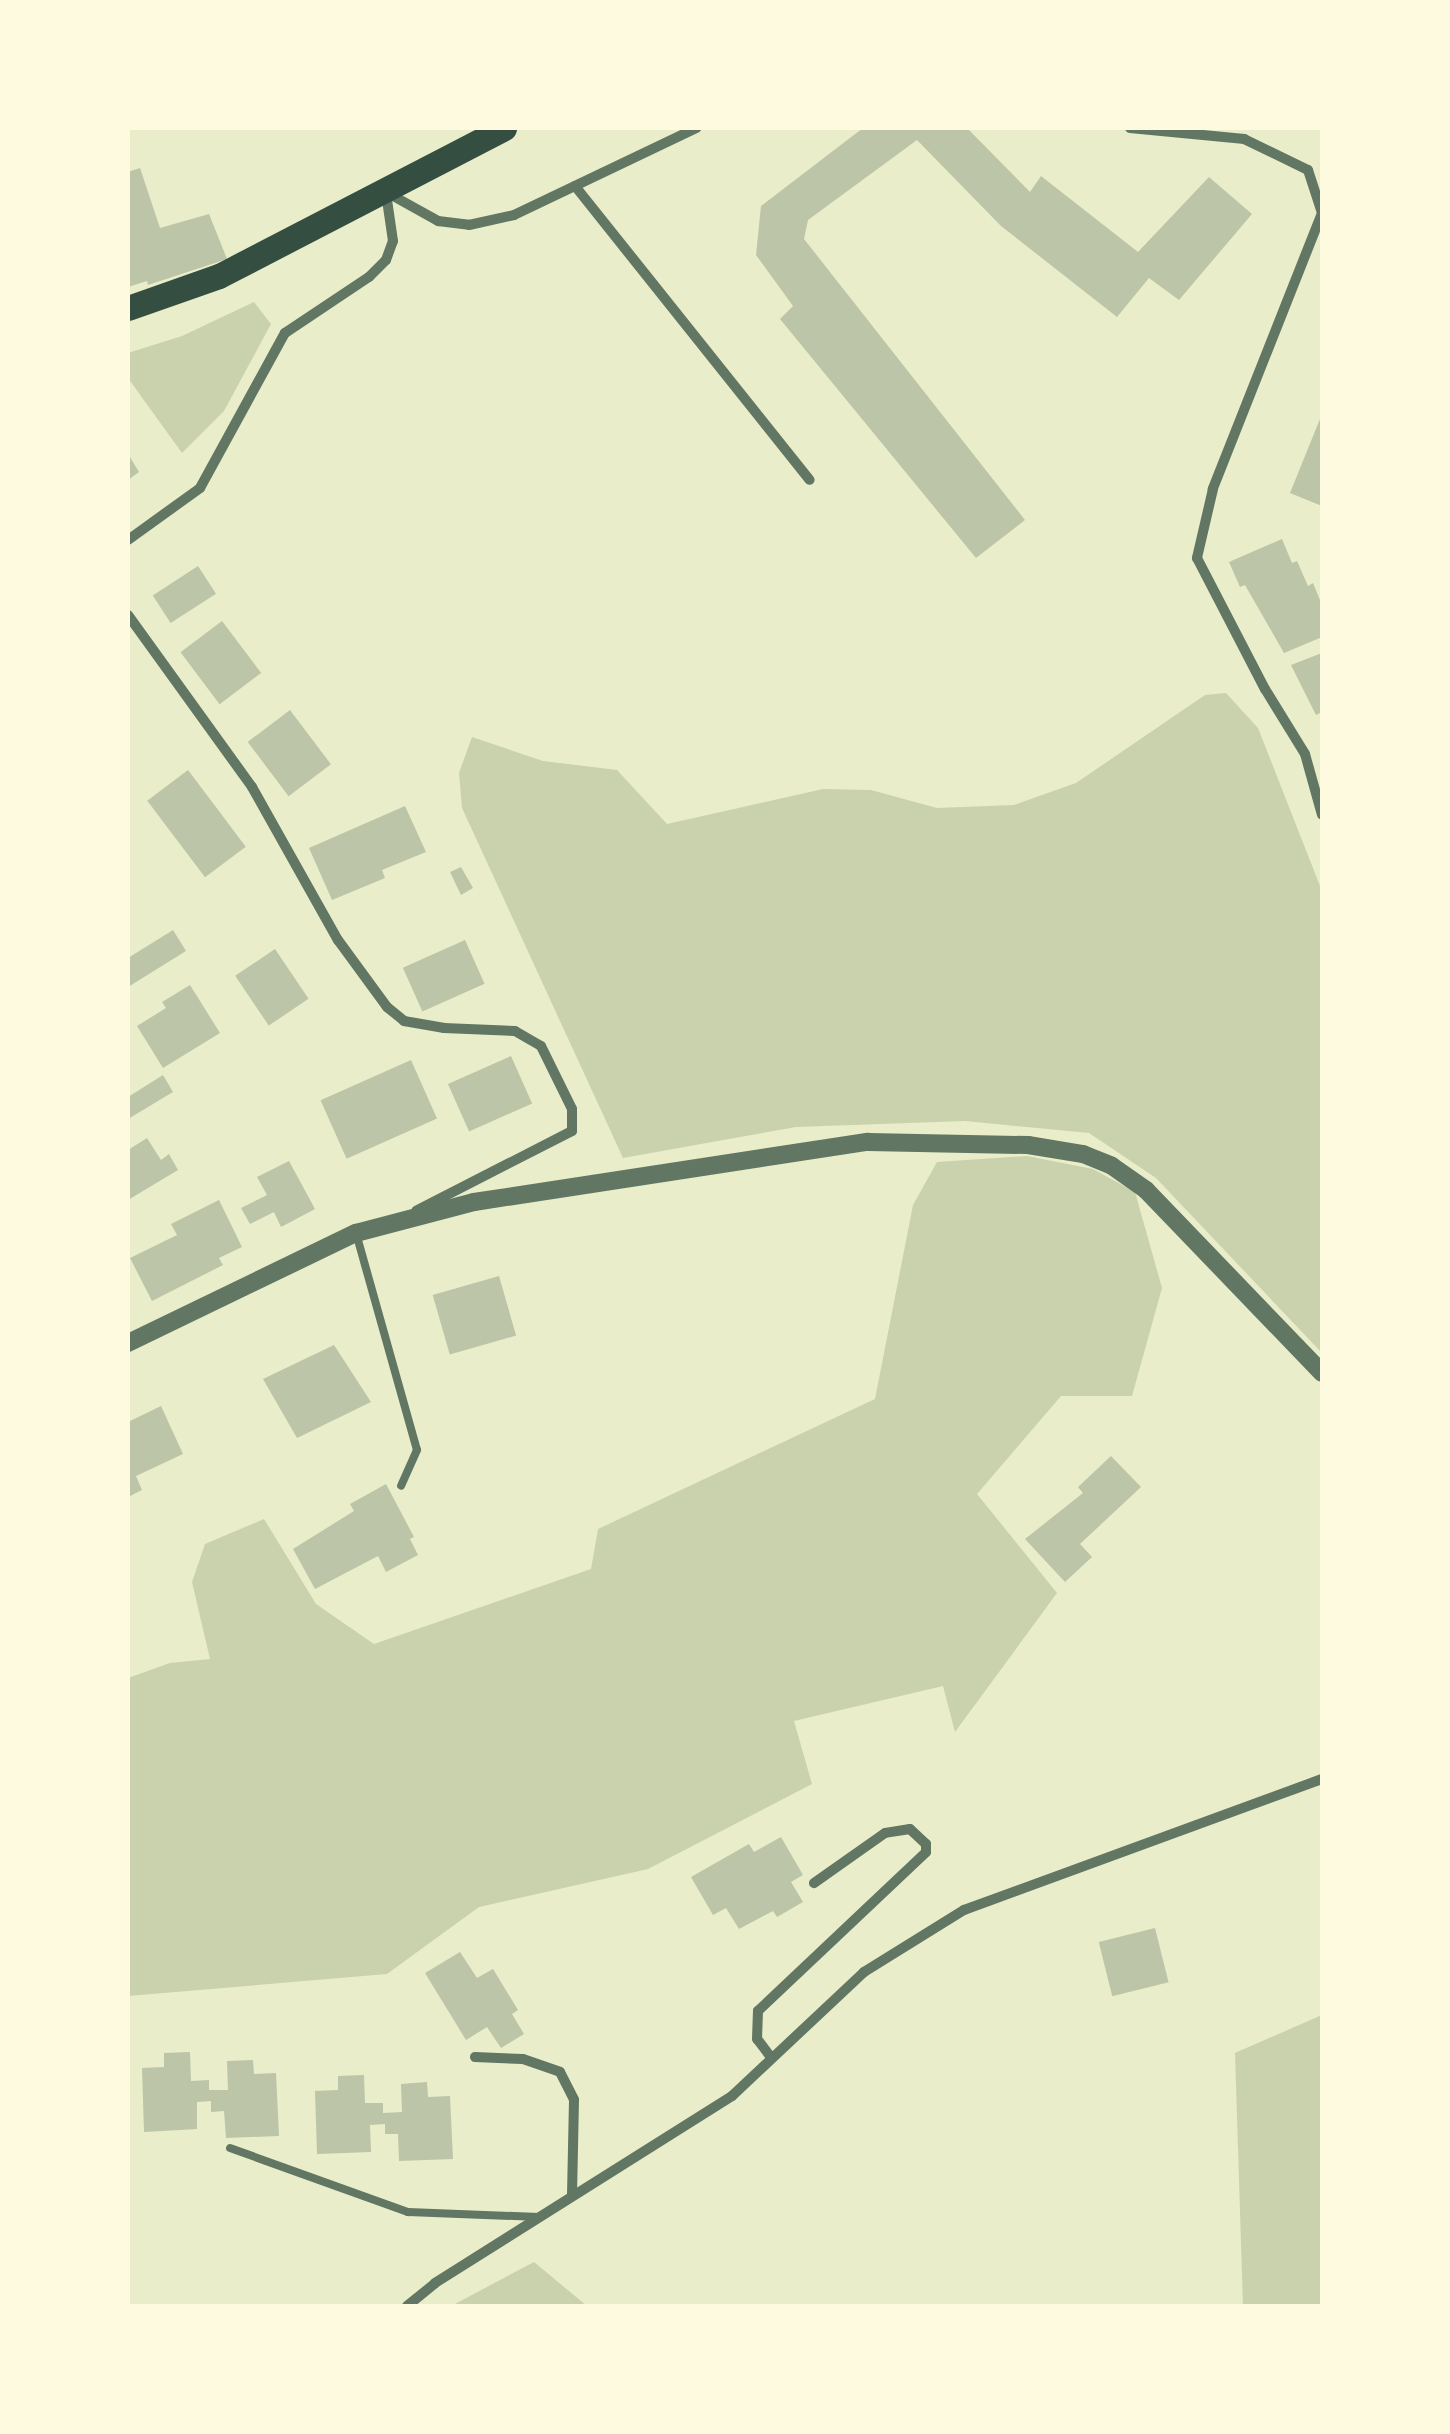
<!DOCTYPE html>
<style>
body{margin:0}
#map{position:relative;width:1450px;height:2434px;overflow:hidden;background:#e9edc9;font-family:Overpass,sans-serif}
div>[style]{position:absolute}
.green>*{inset:0;background:#cad2ad}
.building>*{inset:0;background:#bcc5a7;transform-origin:0 0}
.service>*{height:8px;margin:-4px;padding:0 4px;transform-origin:4px;border-radius:4px;background:#617663}
.minor>*{height:10px;margin:-5px;padding:0 5px;transform-origin:5px;border-radius:5px;background:#617663}
.tertiary>*{height:18px;margin:-9px;padding:0 9px;transform-origin:9px;border-radius:9px;background:#617663}
.primary>*{height:25px;margin:-12.5px;padding:0 12.5px;transform-origin:12.5px;border-radius:12.5px;background:#344e41}
span{translate:-50% -50%;white-space:nowrap;text-align:center;line-height:1.15;-webkit-text-stroke:10px #fefae0;paint-order:stroke}
.frame{position:absolute;inset:0;border:130px solid #fefae0;pointer-events:none}
</style>
<div id="map">
<div class="green">
<i style="clip-path:polygon(254px 302px,271px 324px,224px 411px,182px 453px,128px 378px,128px 353px,182px 336px)"></i>
<i style="clip-path:polygon(1226px 693px,1258px 728px,1322px 891px,1322px 1353px,1156px 1178px,1089px 1133px,965px 1121px,796px 1127px,623px 1158px,462px 808px,459px 773px,472px 737px,543px 761px,617px 770px,667px 824px,823px 789px,871px 790px,937px 808px,1014px 805px,1076px 783px,1205px 695px)"></i>
<i style="clip-path:polygon(1027px 1156px,1093px 1169px,1135px 1192px,1162px 1288px,1132px 1396px,1061px 1396px,977px 1494px,1057px 1593px,955px 1732px,943px 1686px,794px 1721px,812px 1784px,648px 1869px,479px 1907px,387px 1974px,128px 1996px,128px 1678px,170px 1663px,210px 1659px,192px 1582px,205px 1544px,264px 1519px,316px 1604px,374px 1644px,591px 1569px,598px 1529px,875px 1399px,913px 1205px,937px 1162px)"></i>
<i style="clip-path:polygon(1322px 2015px,1322px 2306px,1243px 2306px,1235px 2053px)"></i>
<i style="clip-path:polygon(534px 2262px,587px 2306px,452px 2306px,453px 2305px)"></i>
</div>
<div class="building">
<i style="clip-path:polygon(863px 128px,967px 128px,1030px 192px,1041px 176px,1138px 252px,1209px 177px,1252px 214px,1179px 300px,1149px 278px,1117px 317px,1001px 226px,917px 140px,808px 220px,804px 239px,1025px 520px,976px 558px,780px 319px,793px 306px,756px 255px,761px 206px)"></i>
<i style="clip-path:polygon(140px 168px,160px 228px,209px 214px,227px 259px,148px 285px,147px 281px,128px 287px,128px 172px)"></i>
<i style="clip-path:polygon(1322px 414px,1322px 506px,1290px 493px)"></i>
<i style="clip-path:polygon(128px 454px,139px 472px,128px 480px)"></i>
<i style="clip-path:polygon(1282px 539px,1292px 563px,1297px 561px,1308px 586px,1313px 583px,1322px 605px,1322px 637px,1284px 653px,1245px 585px,1240px 587px,1229px 562px)"></i>
<i style="left:198px;top:566px;width:33px;height:54px;rotate:57deg"></i>
<i style="left:222px;top:621px;width:65px;height:52px;rotate:53deg"></i>
<i style="clip-path:polygon(1322px 653px,1322px 712px,1316px 715px,1291px 665px)"></i>
<i style="left:290px;top:710px;width:68px;height:53px;rotate:53deg"></i>
<i style="left:188px;top:770px;width:96px;height:51px;rotate:53deg"></i>
<i style="clip-path:polygon(405px 806px,426px 852px,382px 870px,385px 878px,332px 900px,309px 848px)"></i>
<i style="clip-path:polygon(461px 867px,473px 888px,461px 895px,450px 872px)"></i>
<i style="clip-path:polygon(173px 930px,186px 951px,128px 987px,128px 958px)"></i>
<i style="left:465px;top:940px;width:48px;height:68px;rotate:66deg"></i>
<i style="left:275px;top:949px;width:60px;height:48px;rotate:56deg"></i>
<i style="clip-path:polygon(190px 985px,220px 1033px,163px 1068px,137px 1026px,166px 1008px,162px 1002px)"></i>
<i style="left:511px;top:1056px;width:52px;height:69px;rotate:66deg"></i>
<i style="left:411px;top:1060px;width:64px;height:99px;rotate:66deg"></i>
<i style="clip-path:polygon(163px 1075px,173px 1092px,128px 1119px,128px 1097px)"></i>
<i style="clip-path:polygon(147px 1138px,161px 1160px,169px 1154px,178px 1170px,128px 1200px,128px 1150px)"></i>
<i style="clip-path:polygon(289px 1161px,315px 1209px,281px 1227px,274px 1212px,250px 1224px,241px 1208px,267px 1195px,257px 1177px)"></i>
<i style="clip-path:polygon(219px 1200px,242px 1247px,219px 1258px,223px 1265px,152px 1301px,130px 1258px,177px 1235px,171px 1224px)"></i>
<i style="left:499px;top:1276px;width:62px;height:69px;rotate:74deg"></i>
<i style="clip-path:polygon(334px 1345px,371px 1402px,297px 1438px,263px 1379px)"></i>
<i style="clip-path:polygon(161px 1406px,183px 1454px,136px 1476px,142px 1490px,128px 1497px,128px 1422px)"></i>
<i style="clip-path:polygon(1111px 1456px,1141px 1487px,1080px 1544px,1092px 1557px,1065px 1582px,1025px 1539px,1083px 1493px,1078px 1487px)"></i>
<i style="clip-path:polygon(386px 1484px,414px 1537px,410px 1539px,418px 1555px,386px 1572px,378px 1556px,315px 1589px,293px 1549px,354px 1511px,350px 1504px)"></i>
<i style="clip-path:polygon(781px 1837px,803px 1875px,791px 1882px,803px 1902px,777px 1917px,773px 1911px,739px 1929px,726px 1908px,713px 1915px,691px 1877px,749px 1844px,754px 1852px)"></i>
<i style="left:1155px;top:1928px;width:56px;height:58px;rotate:76deg"></i>
<i style="clip-path:polygon(460px 1952px,477px 1978px,493px 1969px,518px 2010px,512px 2014px,524px 2034px,501px 2048px,487px 2027px,466px 2040px,425px 1973px)"></i>
<i style="clip-path:polygon(190px 2052px,191px 2081px,209px 2080px,209px 2090px,228px 2090px,227px 2061px,253px 2060px,254px 2074px,276px 2073px,279px 2136px,226px 2138px,224px 2111px,211px 2112px,211px 2101px,197px 2102px,197px 2129px,144px 2132px,142px 2068px,164px 2067px,164px 2053px)"></i>
<i style="clip-path:polygon(364px 2075px,365px 2103px,383px 2103px,383px 2113px,402px 2112px,401px 2084px,427px 2082px,428px 2097px,450px 2096px,453px 2159px,399px 2161px,398px 2134px,385px 2134px,385px 2124px,370px 2125px,371px 2152px,317px 2154px,315px 2091px,338px 2090px,338px 2076px)"></i>
</div>
<div class="service">
<i style="left:356px;top:1233px;width:225px;rotate:74.3deg"></i>
<i style="left:417px;top:1450px;width:39px;rotate:114deg"></i>
<i style="left:230px;top:2148px;width:189px;rotate:19.8deg"></i>
<i style="left:408px;top:2212px;width:131px;rotate:2.2deg"></i>
</div>
<div class="minor">
<i style="left:1130px;top:128px;width:115px;rotate:5.5deg"></i>
<i style="left:1244px;top:139px;width:71px;rotate:25.8deg"></i>
<i style="left:1308px;top:170px;width:45px;rotate:72deg"></i>
<i style="left:575px;top:186px;width:376px;rotate:51.4deg"></i>
<i style="left:386px;top:192px;width:60px;rotate:29.1deg"></i>
<i style="left:438px;top:221px;width:31px;rotate:7deg"></i>
<i style="left:469px;top:225px;width:46px;rotate:-12.5deg"></i>
<i style="left:514px;top:215px;width:202px;rotate:-25.5deg"></i>
<i style="left:1322px;top:213px;width:297px;rotate:111.6deg"></i>
<i style="left:1213px;top:489px;width:71px;rotate:103.1deg"></i>
<i style="left:1197px;top:558px;width:148px;rotate:62.6deg"></i>
<i style="left:1265px;top:689px;width:76px;rotate:58.4deg"></i>
<i style="left:1305px;top:754px;width:63px;rotate:74.4deg"></i>
<i style="left:128px;top:540px;width:89px;rotate:-35.8deg"></i>
<i style="left:200px;top:488px;width:177px;rotate:-61.3deg"></i>
<i style="left:285px;top:333px;width:101px;rotate:-33.7deg"></i>
<i style="left:369px;top:277px;width:24px;rotate:-45deg"></i>
<i style="left:386px;top:260px;width:20px;rotate:-70deg"></i>
<i style="left:393px;top:241px;width:49px;rotate:-98.3deg"></i>
<i style="left:128px;top:615px;width:212px;rotate:54.2deg"></i>
<i style="left:252px;top:787px;width:176px;rotate:60.7deg"></i>
<i style="left:338px;top:940px;width:83px;rotate:53.8deg"></i>
<i style="left:387px;top:1007px;width:22px;rotate:39deg"></i>
<i style="left:404px;top:1021px;width:41px;rotate:9.9deg"></i>
<i style="left:444px;top:1028px;width:71px;rotate:2.4deg"></i>
<i style="left:515px;top:1031px;width:30px;rotate:30deg"></i>
<i style="left:541px;top:1046px;width:70px;rotate:63.8deg"></i>
<i style="left:572px;top:1109px;width:22px;rotate:90deg"></i>
<i style="left:572px;top:1131px;width:175px;rotate:152.9deg"></i>
<i style="left:770px;top:2056px;width:21px;rotate:-127deg"></i>
<i style="left:757px;top:2039px;width:28px;rotate:-88deg"></i>
<i style="left:758px;top:2011px;width:231px;rotate:-43.4deg"></i>
<i style="left:926px;top:1852px;width:8px;rotate:-90deg"></i>
<i style="left:926px;top:1844px;width:22px;rotate:-137deg"></i>
<i style="left:910px;top:1829px;width:25px;rotate:171deg"></i>
<i style="left:885px;top:1833px;width:87px;rotate:144.8deg"></i>
<i style="left:475px;top:2057px;width:48px;rotate:2.4deg"></i>
<i style="left:523px;top:2059px;width:39px;rotate:19deg"></i>
<i style="left:560px;top:2072px;width:31px;rotate:63deg"></i>
<i style="left:574px;top:2100px;width:96px;rotate:91.2deg"></i>
<i style="left:407px;top:2306px;width:36px;rotate:-39deg"></i>
<i style="left:435px;top:2283px;width:351px;rotate:-32.2deg"></i>
<i style="left:732px;top:2096px;width:181px;rotate:-43.2deg"></i>
<i style="left:864px;top:1972px;width:118px;rotate:-31.8deg"></i>
<i style="left:964px;top:1910px;width:381px;rotate:-20.1deg"></i>
</div>
<div class="tertiary">
<i style="left:128px;top:1343px;width:253px;rotate:-25.8deg"></i>
<i style="left:356px;top:1233px;width:122px;rotate:-14.7deg"></i>
<i style="left:474px;top:1202px;width:399px;rotate:-8.7deg"></i>
<i style="left:868px;top:1142px;width:160px;rotate:1.1deg"></i>
<i style="left:1028px;top:1145px;width:56px;rotate:9.3deg"></i>
<i style="left:1083px;top:1154px;width:31px;rotate:22deg"></i>
<i style="left:1112px;top:1166px;width:42px;rotate:35.2deg"></i>
<i style="left:1146px;top:1190px;width:254px;rotate:46.1deg"></i>
</div>
<div class="primary">
<i style="left:128px;top:308px;width:96px;rotate:-19.4deg"></i>
<i style="left:219px;top:276px;width:321px;rotate:-27.4deg"></i>
</div>
<div class="frame"></div>
</div>
